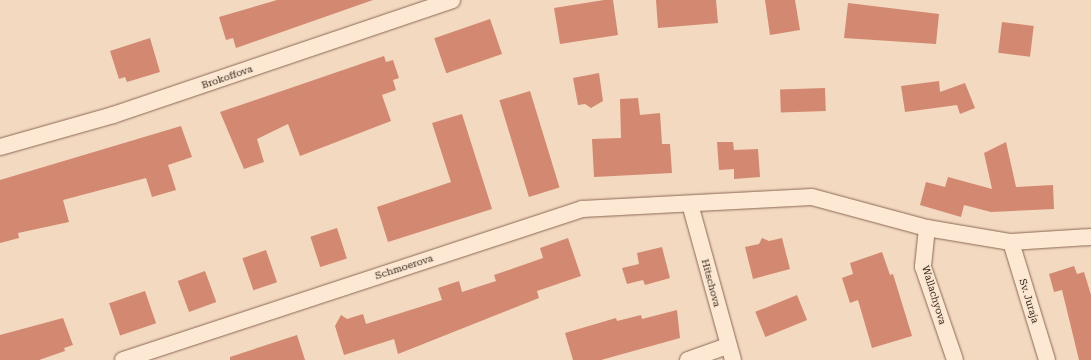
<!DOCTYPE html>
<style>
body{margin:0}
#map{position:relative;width:1091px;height:360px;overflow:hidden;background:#f2d9bf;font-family:"Roboto Serif",serif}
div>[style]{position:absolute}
.building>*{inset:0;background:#d38871;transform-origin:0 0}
.roads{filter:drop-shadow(0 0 1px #8c6856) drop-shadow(0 0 1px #8c6856)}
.street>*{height:16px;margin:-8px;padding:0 8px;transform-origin:8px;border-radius:8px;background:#fce8d3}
span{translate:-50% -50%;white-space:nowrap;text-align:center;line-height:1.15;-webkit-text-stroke:3px #f8e5cf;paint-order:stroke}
.street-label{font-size:10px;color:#3a251b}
</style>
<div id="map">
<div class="building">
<i style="clip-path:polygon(277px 0,373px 0,236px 48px,233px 38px,226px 40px,219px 17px)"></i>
<i style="clip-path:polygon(604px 0,613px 0,618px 35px,560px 44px,554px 8px)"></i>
<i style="clip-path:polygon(656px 0,716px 0,718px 23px,658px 28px)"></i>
<i style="clip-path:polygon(765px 0,795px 0,800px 30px,770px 35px)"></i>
<i style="clip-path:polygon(848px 3px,939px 14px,936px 44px,844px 38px)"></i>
<i style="left:490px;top:19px;width:37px;height:59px;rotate:71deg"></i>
<i style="left:1002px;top:22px;width:32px;height:31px;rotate:7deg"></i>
<i style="clip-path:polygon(150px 38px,160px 72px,127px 82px,125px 77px,119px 79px,110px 51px)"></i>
<i style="clip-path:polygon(384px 56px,386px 62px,393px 60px,399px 78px,393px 80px,396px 90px,382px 95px,391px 121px,300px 156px,288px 124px,257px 139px,264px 162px,244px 169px,220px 112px)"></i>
<i style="clip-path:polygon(599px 73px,603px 101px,591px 108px,585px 104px,578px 105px,573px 78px)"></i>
<i style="clip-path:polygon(939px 81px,940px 92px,965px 83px,975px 108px,960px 114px,957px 105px,905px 112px,901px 86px)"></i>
<i style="left:825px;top:88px;width:23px;height:45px;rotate:88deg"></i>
<i style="left:530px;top:91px;width:101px;height:32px;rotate:73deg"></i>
<i style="clip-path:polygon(638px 98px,640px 115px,660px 113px,662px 144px,670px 144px,672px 173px,594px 177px,592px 139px,621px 138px,620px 99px)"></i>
<i style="clip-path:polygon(462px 114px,492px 209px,388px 242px,377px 207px,451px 182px,432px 123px)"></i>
<i style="clip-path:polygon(181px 126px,192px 157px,168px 165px,176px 190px,152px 197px,146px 178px,63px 200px,69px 222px,18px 233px,19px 238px,0 243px,0 180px)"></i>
<i style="clip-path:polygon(717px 142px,733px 142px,734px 150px,758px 149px,760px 177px,734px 179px,734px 169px,719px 170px)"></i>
<i style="clip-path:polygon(1006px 142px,1016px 187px,1053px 185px,1054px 209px,991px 212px,964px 205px,961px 217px,920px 205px,926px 182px,945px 187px,948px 177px,992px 189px,984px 153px)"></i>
<i style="left:337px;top:228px;width:32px;height:28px;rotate:72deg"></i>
<i style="clip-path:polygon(568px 238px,581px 276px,537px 291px,539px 298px,398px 354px,394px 339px,344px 355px,335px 326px,341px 315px,347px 319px,363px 314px,366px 324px,442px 300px,438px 288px,459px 281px,462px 292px,496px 281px,494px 275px,543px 258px,540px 248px)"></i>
<i style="clip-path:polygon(762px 238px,769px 241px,782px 238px,790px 269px,753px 279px,745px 247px,759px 244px)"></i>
<i style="clip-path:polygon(662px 247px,670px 278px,645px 285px,643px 280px,627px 284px,622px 268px,639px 264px,637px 253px)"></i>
<i style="left:266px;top:250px;width:34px;height:25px;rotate:71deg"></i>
<i style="clip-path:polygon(882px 252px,890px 275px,893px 274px,912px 336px,872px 348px,858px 300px,850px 303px,842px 278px,853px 274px,850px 263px)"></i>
<i style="clip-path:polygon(1074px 266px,1077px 274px,1084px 272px,1091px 295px,1091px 360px,1079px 360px,1062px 290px,1054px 292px,1049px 274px)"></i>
<i style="left:205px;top:271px;width:33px;height:29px;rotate:70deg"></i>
<i style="left:145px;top:291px;width:34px;height:38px;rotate:71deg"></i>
<i style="left:797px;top:295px;width:27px;height:45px;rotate:68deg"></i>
<i style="clip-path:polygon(677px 310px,680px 338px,601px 360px,573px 360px,565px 333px,616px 318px,617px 321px,641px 315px,642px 319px)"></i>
<i style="clip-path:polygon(63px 318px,73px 345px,64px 348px,65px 351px,39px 360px,0 360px,0 335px)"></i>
<i style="clip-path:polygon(297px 335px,305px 360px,230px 360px,230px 357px)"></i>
</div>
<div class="roads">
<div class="street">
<i style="left:0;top:147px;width:117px;rotate:-15.8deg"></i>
<i style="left:113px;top:115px;width:358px;rotate:-18.7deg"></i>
<i style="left:690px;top:204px;width:162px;rotate:74.6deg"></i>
<i style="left:927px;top:228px;width:39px;rotate:96deg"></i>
<i style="left:923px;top:267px;width:98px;rotate:71deg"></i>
<i style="left:1011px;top:242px;width:123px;rotate:73deg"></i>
<i style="left:123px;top:360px;width:483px;rotate:-18.2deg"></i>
<i style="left:582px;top:209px;width:230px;rotate:-3deg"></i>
<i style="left:812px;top:197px;width:119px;rotate:15.1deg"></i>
<i style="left:927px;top:228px;width:85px;rotate:9.5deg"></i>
<i style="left:1011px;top:242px;width:80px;rotate:-3.6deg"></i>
<i style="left:688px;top:360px;width:41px;rotate:-19.7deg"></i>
</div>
</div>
<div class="street-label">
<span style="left:227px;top:77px;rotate:-19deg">Brokoffova</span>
<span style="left:404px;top:267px;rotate:-18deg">Schmoerova</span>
<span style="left:711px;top:283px;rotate:75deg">Hitschova</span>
<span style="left:934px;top:295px;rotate:73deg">Wallachyova</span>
<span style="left:1029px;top:301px;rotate:73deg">Sv. Juraja</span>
</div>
</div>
